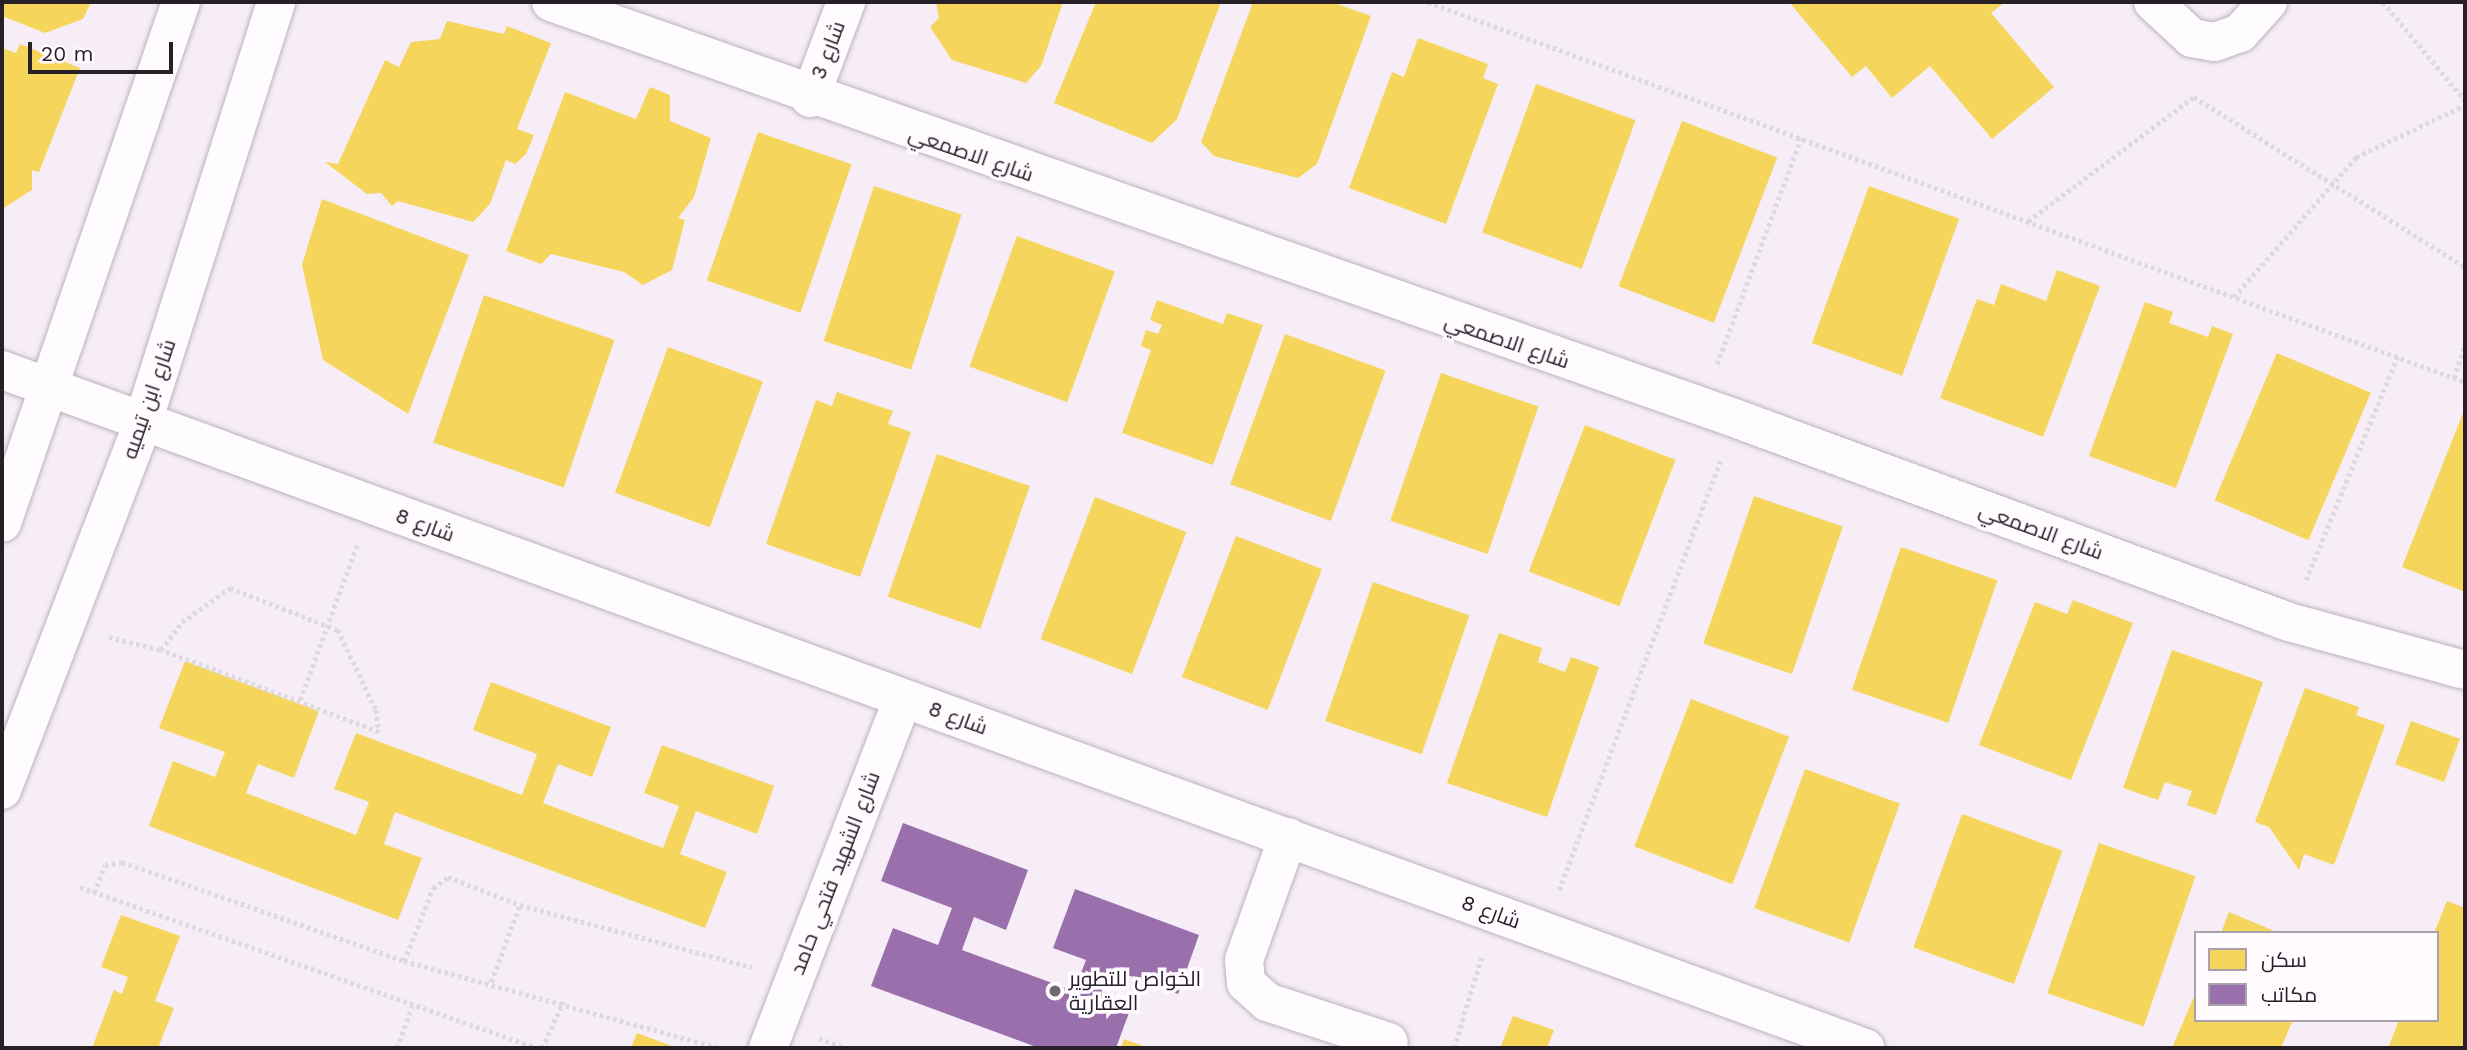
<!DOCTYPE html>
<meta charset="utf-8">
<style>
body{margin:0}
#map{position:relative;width:2467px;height:1050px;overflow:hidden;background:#f7edf7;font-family:"Work Sans",Cairo,sans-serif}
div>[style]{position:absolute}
.homes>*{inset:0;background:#f6d55c;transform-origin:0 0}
.offices>*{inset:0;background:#9970ab}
.path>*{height:4.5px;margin-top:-2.25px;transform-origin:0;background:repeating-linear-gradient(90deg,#dddadd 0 3.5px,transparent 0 7px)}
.roads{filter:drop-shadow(0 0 2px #bbb3bb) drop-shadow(0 0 2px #bbb3bb)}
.minor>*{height:38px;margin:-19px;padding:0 19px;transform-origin:19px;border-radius:19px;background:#fefcfe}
.dots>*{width:19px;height:19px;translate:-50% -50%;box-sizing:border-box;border:4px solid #fffbff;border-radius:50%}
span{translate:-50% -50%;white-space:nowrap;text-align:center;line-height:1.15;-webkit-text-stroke:7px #fffbff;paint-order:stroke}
.street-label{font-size:21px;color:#272027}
.poi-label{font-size:21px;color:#272027}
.left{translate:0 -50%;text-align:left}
.frame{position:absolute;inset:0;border:4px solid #272027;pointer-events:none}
.legend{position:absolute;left:2194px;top:931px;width:245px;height:91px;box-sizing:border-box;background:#fffbff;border:2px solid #a9a3a9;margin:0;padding:9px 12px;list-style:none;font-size:21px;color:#272027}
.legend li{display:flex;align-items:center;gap:14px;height:35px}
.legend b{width:35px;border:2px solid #a9a3a9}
.scale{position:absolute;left:28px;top:42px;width:145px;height:32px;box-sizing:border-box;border:4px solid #272027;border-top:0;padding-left:9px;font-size:21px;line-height:24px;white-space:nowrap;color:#272027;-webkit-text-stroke:5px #fffbff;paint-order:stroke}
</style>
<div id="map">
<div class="homes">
<i style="clip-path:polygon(2px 2px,91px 2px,83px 19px,45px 33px,2px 16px)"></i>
<i style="clip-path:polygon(936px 2px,1063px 2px,1041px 66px,1026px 83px,952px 60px,930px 27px,939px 18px)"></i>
<i style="clip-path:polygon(1096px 2px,1221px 2px,1177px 119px,1152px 143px,1054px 103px)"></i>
<i style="clip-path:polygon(1253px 2px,1332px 2px,1371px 16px,1317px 164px,1298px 178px,1214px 156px,1201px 142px)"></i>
<i style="clip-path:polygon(1789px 2px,2005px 2px,1991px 13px,2054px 87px,1992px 139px,1930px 66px,1892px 98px,1866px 66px,1852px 77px)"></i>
<i style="clip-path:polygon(447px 21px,504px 34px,507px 26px,551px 43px,517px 129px,534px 135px,526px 154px,515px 164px,506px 160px,490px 204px,473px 222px,398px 201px,392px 206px,381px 193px,367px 194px,325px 162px,338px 164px,385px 60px,399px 67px,411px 42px,440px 39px)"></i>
<i style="clip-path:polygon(1418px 38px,1488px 64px,1483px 78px,1498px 84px,1446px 224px,1349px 188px,1392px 72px,1404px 77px)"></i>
<i style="clip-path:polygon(20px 44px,80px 68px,39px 172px,32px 170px,32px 190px,2px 209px,2px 48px,16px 53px)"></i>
<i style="left:1536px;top:84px;width:106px;height:158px;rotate:20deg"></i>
<i style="clip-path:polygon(650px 87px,670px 95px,670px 121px,711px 138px,694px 197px,678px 218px,685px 220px,672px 270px,643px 285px,624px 272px,551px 254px,541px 264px,506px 251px,565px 92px,636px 119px)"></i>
<i style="left:1682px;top:121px;width:102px;height:177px;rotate:21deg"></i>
<i style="left:758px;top:132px;width:99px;height:157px;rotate:19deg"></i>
<i style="left:874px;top:186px;width:92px;height:163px;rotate:18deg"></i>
<i style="left:1869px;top:186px;width:96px;height:167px;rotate:20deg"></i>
<i style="clip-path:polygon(322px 199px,469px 255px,408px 414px,323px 360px,302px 265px)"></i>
<i style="left:1017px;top:236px;width:104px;height:139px;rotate:20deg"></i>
<i style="clip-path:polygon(2057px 270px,2100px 286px,2043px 437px,1940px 398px,1977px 299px,1994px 305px,2001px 284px,2046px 301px)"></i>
<i style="left:484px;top:295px;width:138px;height:156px;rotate:19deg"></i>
<i style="clip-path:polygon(1157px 300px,1223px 324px,1227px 313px,1263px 325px,1213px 465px,1122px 433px,1151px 350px,1141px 346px,1146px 330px,1158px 334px,1162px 325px,1150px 320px)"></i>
<i style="clip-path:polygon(2145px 302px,2173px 312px,2169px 323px,2208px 337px,2212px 326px,2233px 334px,2176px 488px,2089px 456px)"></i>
<i style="left:1285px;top:334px;width:107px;height:160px;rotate:20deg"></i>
<i style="left:668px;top:347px;width:101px;height:155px;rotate:20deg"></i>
<i style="left:2277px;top:353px;width:102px;height:160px;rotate:23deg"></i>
<i style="left:1441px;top:373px;width:103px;height:156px;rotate:19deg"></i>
<i style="clip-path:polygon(837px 392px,893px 411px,888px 424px,911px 432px,860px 577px,766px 544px,816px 400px,832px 406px)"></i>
<i style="clip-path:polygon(2465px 408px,2465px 592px,2402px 567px)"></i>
<i style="left:1585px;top:425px;width:97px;height:157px;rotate:21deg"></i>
<i style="left:937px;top:454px;width:98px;height:151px;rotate:19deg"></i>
<i style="left:1754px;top:496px;width:94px;height:156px;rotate:19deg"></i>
<i style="left:1095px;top:497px;width:98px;height:152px;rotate:21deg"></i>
<i style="left:1236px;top:536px;width:92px;height:151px;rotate:21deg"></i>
<i style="left:1901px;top:547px;width:102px;height:151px;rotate:19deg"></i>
<i style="left:1373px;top:582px;width:102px;height:147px;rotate:19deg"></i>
<i style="clip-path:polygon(2073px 600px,2133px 623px,2071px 780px,1979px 745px,2035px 602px,2067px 614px)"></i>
<i style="clip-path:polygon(1499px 633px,1542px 648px,1538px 662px,1565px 672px,1571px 657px,1599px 667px,1547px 817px,1447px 783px)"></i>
<i style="clip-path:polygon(2172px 650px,2263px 682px,2216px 815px,2187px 805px,2192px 791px,2165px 782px,2158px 800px,2123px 788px)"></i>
<i style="clip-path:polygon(185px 661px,319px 711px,294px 778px,258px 764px,246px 793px,356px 835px,369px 802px,334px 789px,356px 733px,522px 795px,537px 754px,473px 730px,491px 682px,611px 727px,592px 777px,558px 764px,543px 803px,663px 848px,679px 806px,644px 793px,662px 745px,774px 786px,757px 834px,696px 811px,680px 854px,727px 872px,705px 928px,395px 812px,384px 844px,422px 858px,398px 920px,149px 826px,173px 761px,215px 777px,225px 752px,159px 728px)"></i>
<i style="clip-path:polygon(2305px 688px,2359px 707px,2356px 715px,2385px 725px,2334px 865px,2304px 854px,2299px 870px,2269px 827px,2255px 822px)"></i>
<i style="left:1691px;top:699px;width:105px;height:158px;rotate:21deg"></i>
<i style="left:2411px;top:721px;width:52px;height:46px;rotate:20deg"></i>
<i style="left:1805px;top:769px;width:101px;height:148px;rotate:20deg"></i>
<i style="left:1962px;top:814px;width:107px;height:142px;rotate:20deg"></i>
<i style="left:2099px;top:843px;width:102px;height:159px;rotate:19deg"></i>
<i style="clip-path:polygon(2447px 901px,2465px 908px,2465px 1048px,2388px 1048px,2399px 1020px,2437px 1020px,2434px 933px)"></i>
<i style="clip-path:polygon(2229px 912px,2279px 933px,2221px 933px)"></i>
<i style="clip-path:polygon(121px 915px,180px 936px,155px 1001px,174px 1008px,158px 1048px,92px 1048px,114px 990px,122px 994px,128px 977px,101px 967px)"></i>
<i style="clip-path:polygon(2196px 992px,2196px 1020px,2293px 1020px,2281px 1048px,2172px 1048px)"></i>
<i style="clip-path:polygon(1513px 1016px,1554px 1030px,1547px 1048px,1500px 1048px)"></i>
<i style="clip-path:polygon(637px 1033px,677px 1048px,631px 1048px)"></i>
<i style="clip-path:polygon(1124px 1039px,1149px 1048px,1121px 1048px)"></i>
</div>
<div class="offices">
<i style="clip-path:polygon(903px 823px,1028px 870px,1006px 930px,974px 917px,962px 950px,1074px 991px,1086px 960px,1053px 948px,1075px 889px,1199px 935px,1178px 994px,1112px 969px,1101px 999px,1130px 1010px,1116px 1048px,1039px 1048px,871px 986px,893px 928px,938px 945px,952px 908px,881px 881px)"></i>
</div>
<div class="path">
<i style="left:1428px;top:2px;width:1104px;rotate:20.12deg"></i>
<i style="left:2383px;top:2px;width:128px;rotate:50.1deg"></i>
<i style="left:2028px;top:221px;width:207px;rotate:-36.8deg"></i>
<i style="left:2194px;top:97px;width:320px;rotate:32.1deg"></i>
<i style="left:2234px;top:297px;width:186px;rotate:-48.9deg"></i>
<i style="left:2356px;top:157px;width:121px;rotate:-25.5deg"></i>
<i style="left:1717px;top:364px;width:241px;rotate:-69.6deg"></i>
<i style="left:2454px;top:378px;width:35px;rotate:-72deg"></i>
<i style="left:2306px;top:580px;width:241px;rotate:-67.8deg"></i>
<i style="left:109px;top:637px;width:54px;rotate:14deg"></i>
<i style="left:161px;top:650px;width:35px;rotate:-53deg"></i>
<i style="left:182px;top:622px;width:59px;rotate:-35.3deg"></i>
<i style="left:230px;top:588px;width:116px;rotate:21.3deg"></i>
<i style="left:338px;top:630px;width:89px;rotate:64.6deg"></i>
<i style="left:376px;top:710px;width:22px;rotate:82deg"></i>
<i style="left:379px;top:732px;width:233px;rotate:-159.4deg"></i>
<i style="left:300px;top:700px;width:165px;rotate:-69.8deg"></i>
<i style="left:80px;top:887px;width:485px;rotate:19.4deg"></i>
<i style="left:1559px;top:890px;width:460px;rotate:-69.4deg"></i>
<i style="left:94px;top:893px;width:30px;rotate:-69deg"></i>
<i style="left:105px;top:865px;width:17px;rotate:-10deg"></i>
<i style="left:122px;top:862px;width:299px;rotate:19.3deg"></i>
<i style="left:404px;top:961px;width:327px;rotate:15.4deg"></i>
<i style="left:404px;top:961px;width:79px;rotate:-68.3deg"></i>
<i style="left:433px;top:888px;width:19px;rotate:-36deg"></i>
<i style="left:448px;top:877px;width:77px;rotate:21.3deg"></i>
<i style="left:520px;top:905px;width:240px;rotate:15deg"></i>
<i style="left:491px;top:982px;width:82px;rotate:-69.4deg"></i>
<i style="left:819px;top:1038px;width:28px;rotate:21deg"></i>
<i style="left:397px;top:1048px;width:45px;rotate:-70.3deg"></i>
<i style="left:542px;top:1048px;width:51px;rotate:-65.5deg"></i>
<i style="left:1454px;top:1048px;width:97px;rotate:-73.2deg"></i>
</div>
<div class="roads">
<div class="minor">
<i style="left:551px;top:2px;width:1257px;rotate:19.37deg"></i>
<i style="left:1737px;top:419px;width:588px;rotate:20.19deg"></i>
<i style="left:2289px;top:622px;width:182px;rotate:15.3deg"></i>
<i style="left:2153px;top:2px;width:53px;rotate:42.7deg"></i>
<i style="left:2192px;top:38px;width:23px;rotate:10deg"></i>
<i style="left:2215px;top:42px;width:27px;rotate:-20deg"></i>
<i style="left:2240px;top:33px;width:42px;rotate:-47.9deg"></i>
<i style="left:810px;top:98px;width:103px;rotate:-69.4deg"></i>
<i style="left:2px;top:370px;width:1983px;rotate:20deg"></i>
<i style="left:2px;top:523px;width:551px;rotate:-71.04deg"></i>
<i style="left:2px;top:790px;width:391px;rotate:-69deg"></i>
<i style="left:142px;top:425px;width:444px;rotate:-72.4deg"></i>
<i style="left:1288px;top:837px;width:131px;rotate:109.7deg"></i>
<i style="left:1244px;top:960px;width:23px;rotate:85deg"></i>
<i style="left:1246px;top:983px;width:28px;rotate:42deg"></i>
<i style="left:1267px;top:1002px;width:128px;rotate:18.2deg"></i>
<i style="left:768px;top:1048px;width:374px;rotate:-68.9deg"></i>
</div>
</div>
<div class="dots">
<i style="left:1055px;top:991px;background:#706870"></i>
</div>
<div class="street-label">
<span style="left:828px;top:50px;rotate:-69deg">شارع 3</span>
<span style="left:971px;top:154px;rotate:19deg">شارع الاصمعي</span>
<span style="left:1507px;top:341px;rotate:19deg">شارع الاصمعي</span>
<span style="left:149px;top:399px;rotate:-71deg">شارع ابن تيميه</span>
<span style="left:425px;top:525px;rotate:20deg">شارع 8</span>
<span style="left:2041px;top:531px;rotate:20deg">شارع الاصمعي</span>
<span style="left:958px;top:718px;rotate:20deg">شارع 8</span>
<span style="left:835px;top:873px;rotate:-69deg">شارع الشهيد فتحي حامد</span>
<span style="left:1491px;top:912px;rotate:20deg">شارع 8</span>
</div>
<div class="poi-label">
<span class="left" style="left:1069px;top:991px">الخواص للتطوير<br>العقارية</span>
</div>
<div class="frame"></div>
<ul class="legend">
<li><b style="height:19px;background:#f6d55c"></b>سكن</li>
<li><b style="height:19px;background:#9970ab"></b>مكاتب</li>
</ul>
<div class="scale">20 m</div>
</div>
